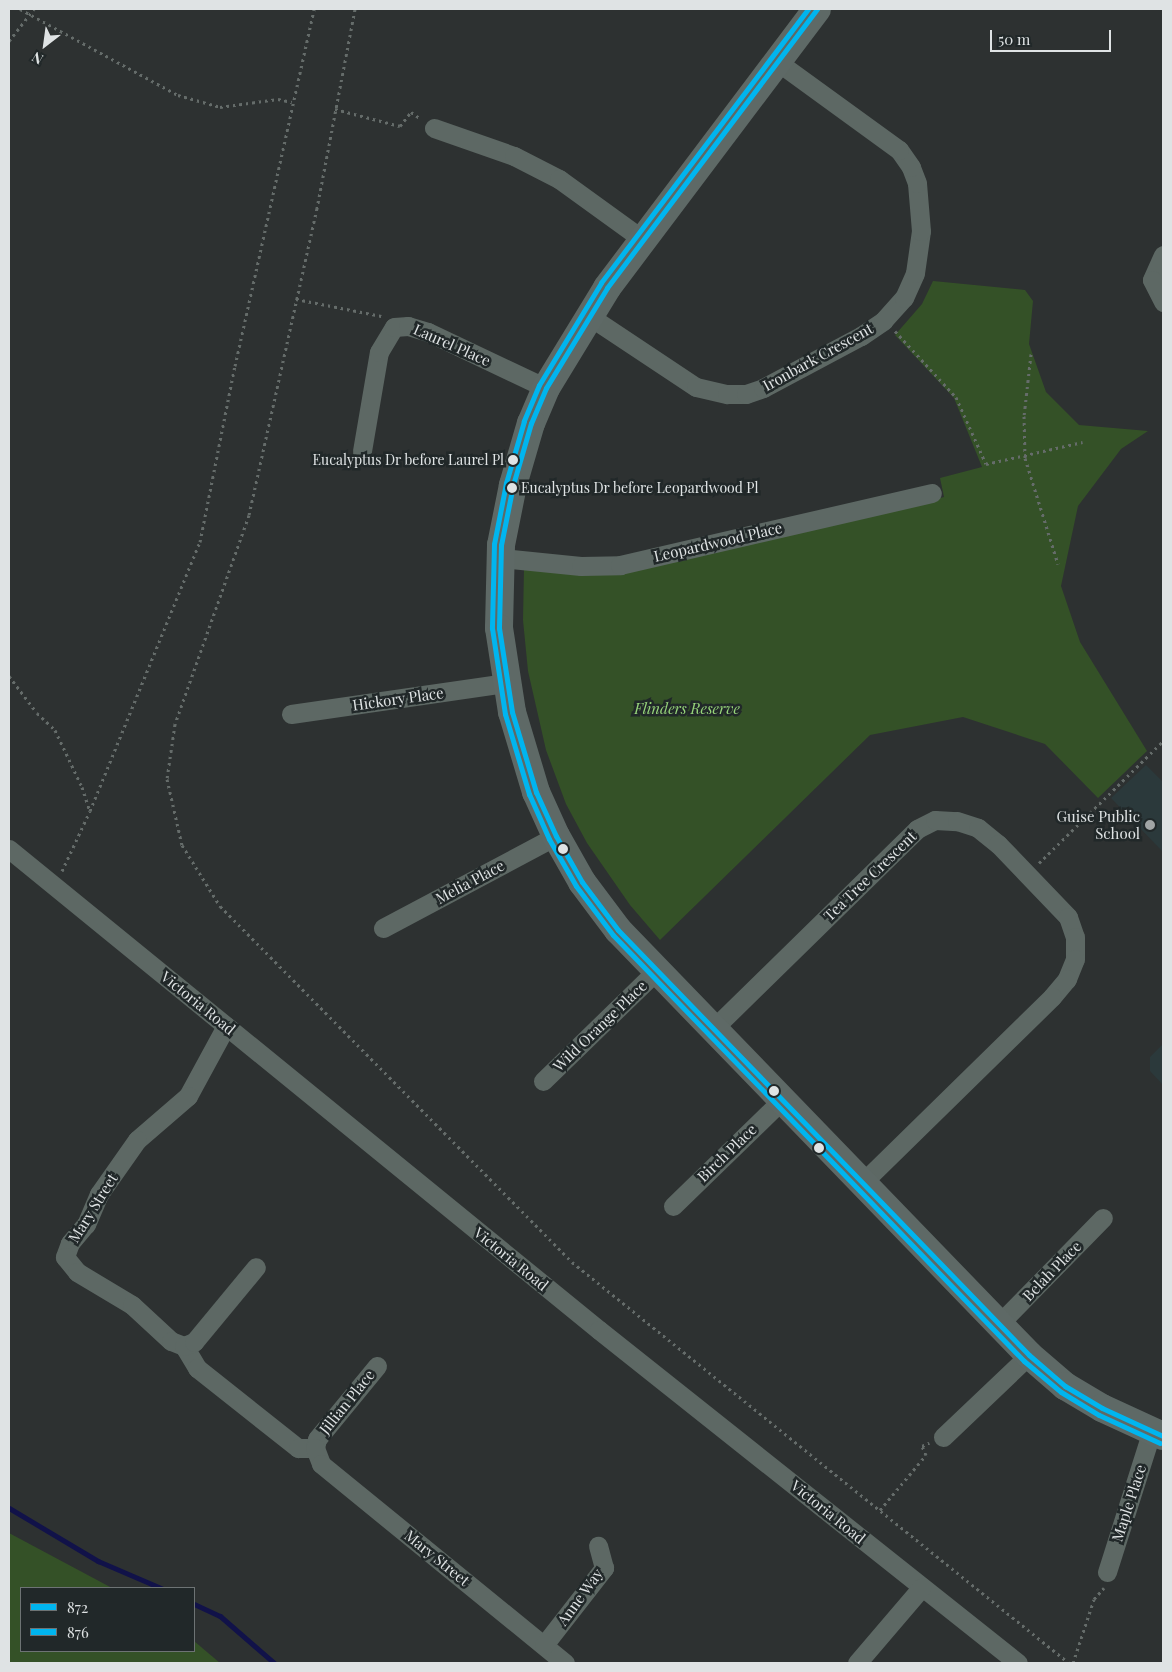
<!DOCTYPE html>
<style>
body{margin:0}
#map{position:relative;width:1172px;height:1672px;overflow:hidden;background:#2d3131;font-family:"Playfair Display",serif}
div>[style]{position:absolute}
.built>*{inset:0;background:#2b393b}
.green>*{inset:0;background:#345127}
.stream>*{height:5px;margin:-2.5px;padding:0 2.5px;transform-origin:2.5px;border-radius:2.5px;background:#111249}
.path>*{height:3px;margin-top:-1.5px;transform-origin:0;background:repeating-linear-gradient(90deg,#656c6a 0 2.5px,transparent 0 6.5px)}
.street>*{height:19px;margin:-9.5px;padding:0 9.5px;transform-origin:9.5px;border-radius:9.5px;background:#5d6864}
.secondary>*{height:28px;margin:-14px;padding:0 14px;transform-origin:14px;border-radius:14px;background:#5e6966}
.bus-1>*{height:5px;margin:-2.5px;padding:0 2.5px;transform-origin:2.5px;border-radius:2.5px;background:#00b5ef}
.bus-2>*{height:5px;margin:-2.5px;padding:0 2.5px;transform-origin:2.5px;border-radius:2.5px;background:#00b5ef}
.dots>*{width:14px;height:14px;translate:-50% -50%;box-sizing:border-box;border:2px solid #212829;border-radius:50%}
span{translate:-50% -50%;white-space:nowrap;text-align:center;line-height:1.15;-webkit-text-stroke:5px #212829;paint-order:stroke}
.bus-label{font-size:14px;color:#dfe3e4}
.right{translate:-100% -50%;text-align:right}
.left{translate:0 -50%;text-align:left}
.street-label{font-size:15px;color:#dfe3e4}
.park-label{font-size:15px;color:#97d57b;font-style:italic}
.poi-label{font-size:15px;color:#dfe3e4}
.frame{position:absolute;inset:0;border:10px solid #dfe3e4;pointer-events:none}
.legend{position:absolute;left:20px;top:1587px;width:175px;height:65px;box-sizing:border-box;background:#212829;border:1px solid #6d7374;margin:0;padding:6px 9px;list-style:none;font-size:15px;color:#dfe3e4}
.legend li{display:flex;align-items:center;gap:10px;height:25px}
.legend b{width:25px;border:1px solid #6d7374}
.north{position:absolute;left:20px;top:20px;width:50px;height:50px;-webkit-text-stroke:4px #212829;paint-order:stroke;rotate:210deg;font-size:14px;font-weight:700;line-height:20px;text-align:center;color:#dfe3e4}
.north::after{content:'';display:block;margin:auto;width:18px;height:22px;background:#dfe3e4;clip-path:polygon(50% 0,100% 100%,50% 72%,0 100%)}
.scale{position:absolute;left:990px;top:30px;width:121px;height:22px;box-sizing:border-box;border:2px solid #dfe3e4;border-top:0;padding-left:6px;font-size:15px;line-height:18px;white-space:nowrap;color:#dfe3e4;-webkit-text-stroke:4px #212829;paint-order:stroke}
</style>
<div id="map">
<div class="built">
<i style="clip-path:polygon(1146px 765px,1163px 782px,1163px 852px,1111px 798px)"></i>
<i style="clip-path:polygon(1163px 1044px,1163px 1085px,1150px 1071px,1150px 1057px)"></i>
</div>
<div class="green">
<i style="clip-path:polygon(933px 281px,1025px 290px,1033px 301px,1029px 344px,1046px 392px,1079px 425px,1148px 431px,1121px 449px,1078px 506px,1061px 586px,1080px 642px,1147px 751px,1098px 798px,1045px 744px,963px 717px,870px 735px,660px 940px,630px 905px,587px 843px,566px 804px,546px 750px,528px 671px,523px 620px,524px 568px,618px 573px,944px 497px,940px 478px,982px 467px,954px 398px,895px 335px,922px 304px)"></i>
<i style="clip-path:polygon(9px 1533px,112px 1588px,21px 1588px,21px 1651px,194px 1651px,194px 1641px,220px 1663px,9px 1663px)"></i>
</div>
<div class="stream">
<i style="left:9px;top:1508px;width:104px;rotate:30.8deg"></i>
<i style="left:98px;top:1561px;width:69px;rotate:23.2deg"></i>
<i style="left:194px;top:1604px;width:29px;rotate:25deg"></i>
<i style="left:220px;top:1616px;width:72px;rotate:41deg"></i>
</div>
<div class="path">
<i style="left:20px;top:9px;width:180px;rotate:28.6deg"></i>
<i style="left:178px;top:95px;width:44px;rotate:15.9deg"></i>
<i style="left:220px;top:107px;width:59px;rotate:-7.9deg"></i>
<i style="left:278px;top:99px;width:14px;rotate:12deg"></i>
<i style="left:355px;top:9px;width:203px;rotate:100.8deg"></i>
<i style="left:317px;top:208px;width:314px;rotate:102.5deg"></i>
<i style="left:249px;top:515px;width:222px;rotate:109.5deg"></i>
<i style="left:175px;top:724px;width:56px;rotate:98.3deg"></i>
<i style="left:167px;top:779px;width:68px;rotate:77.2deg"></i>
<i style="left:182px;top:845px;width:72px;rotate:58.1deg"></i>
<i style="left:220px;top:906px;width:501px;rotate:45.32deg"></i>
<i style="left:572px;top:1262px;width:639px;rotate:38.9deg"></i>
<i style="left:9px;top:41px;width:41px;rotate:-52deg"></i>
<i style="left:335px;top:109px;width:67px;rotate:14.7deg"></i>
<i style="left:400px;top:126px;width:18px;rotate:-52deg"></i>
<i style="left:411px;top:112px;width:12px;rotate:35deg"></i>
<i style="left:296px;top:299px;width:87px;rotate:11.3deg"></i>
<i style="left:895px;top:331px;width:90px;rotate:47.3deg"></i>
<i style="left:956px;top:397px;width:73px;rotate:65.9deg"></i>
<i style="left:986px;top:464px;width:99px;rotate:-12.8deg"></i>
<i style="left:1031px;top:354px;width:62px;rotate:96.4deg"></i>
<i style="left:1024px;top:416px;width:42px;rotate:88.6deg"></i>
<i style="left:1025px;top:458px;width:111px;rotate:72.7deg"></i>
<i style="left:9px;top:676px;width:46px;rotate:52.9deg"></i>
<i style="left:37px;top:713px;width:25px;rotate:43deg"></i>
<i style="left:55px;top:730px;width:63px;rotate:64.7deg"></i>
<i style="left:82px;top:787px;width:25px;rotate:72deg"></i>
<i style="left:1039px;top:863px;width:174px;rotate:-44.5deg"></i>
<i style="left:62px;top:871px;width:66px;rotate:-65deg"></i>
<i style="left:90px;top:811px;width:291px;rotate:-67.8deg"></i>
<i style="left:200px;top:542px;width:179px;rotate:-78.8deg"></i>
<i style="left:235px;top:366px;width:366px;rotate:-77.5deg"></i>
<i style="left:880px;top:1510px;width:72px;rotate:-50.1deg"></i>
<i style="left:926px;top:1455px;width:10px;rotate:-114deg"></i>
<i style="left:922px;top:1446px;width:8px;rotate:-23deg"></i>
<i style="left:1073px;top:1663px;width:67px;rotate:-71.8deg"></i>
<i style="left:1094px;top:1599px;width:15px;rotate:-48deg"></i>
</div>
<div class="street">
<i style="left:434px;top:128px;width:85px;rotate:19.3deg"></i>
<i style="left:514px;top:156px;width:51px;rotate:27.1deg"></i>
<i style="left:559px;top:179px;width:102px;rotate:35.9deg"></i>
<i style="left:1163px;top:255px;width:27px;rotate:114deg"></i>
<i style="left:1152px;top:280px;width:25px;rotate:63deg"></i>
<i style="left:589px;top:316px;width:128px;rotate:33.6deg"></i>
<i style="left:696px;top:387px;width:32px;rotate:13deg"></i>
<i style="left:727px;top:394px;width:19px"></i>
<i style="left:746px;top:394px;width:18px;rotate:-19deg"></i>
<i style="left:763px;top:388px;width:111px;rotate:-28deg"></i>
<i style="left:861px;top:336px;width:27px;rotate:-34deg"></i>
<i style="left:883px;top:321px;width:31px;rotate:-48deg"></i>
<i style="left:904px;top:298px;width:27px;rotate:-66deg"></i>
<i style="left:915px;top:273px;width:42px;rotate:-81.9deg"></i>
<i style="left:921px;top:231px;width:48px;rotate:-94.8deg"></i>
<i style="left:917px;top:183px;width:17px;rotate:-111deg"></i>
<i style="left:911px;top:167px;width:21px;rotate:-125deg"></i>
<i style="left:899px;top:150px;width:150px;rotate:-144deg"></i>
<i style="left:362px;top:451px;width:100px;rotate:-80.3deg"></i>
<i style="left:379px;top:352px;width:29px;rotate:-59deg"></i>
<i style="left:394px;top:327px;width:14px;rotate:-4deg"></i>
<i style="left:408px;top:326px;width:21px;rotate:17deg"></i>
<i style="left:428px;top:332px;width:131px;rotate:25.4deg"></i>
<i style="left:501px;top:558px;width:80px;rotate:5.7deg"></i>
<i style="left:581px;top:566px;width:39px;rotate:-1deg"></i>
<i style="left:620px;top:565px;width:320px;rotate:-13deg"></i>
<i style="left:291px;top:714px;width:216px;rotate:-8.2deg"></i>
<i style="left:9px;top:849px;width:761px;rotate:39.19deg"></i>
<i style="left:599px;top:1330px;width:535px;rotate:38.48deg"></i>
<i style="left:383px;top:928px;width:196px;rotate:-28deg"></i>
<i style="left:226px;top:1026px;width:80px;rotate:118.5deg"></i>
<i style="left:188px;top:1096px;width:67px;rotate:139.2deg"></i>
<i style="left:137px;top:1140px;width:66px;rotate:125.1deg"></i>
<i style="left:99px;top:1194px;width:33px;rotate:113deg"></i>
<i style="left:86px;top:1224px;width:25px;rotate:130deg"></i>
<i style="left:70px;top:1243px;width:15px;rotate:110deg"></i>
<i style="left:65px;top:1257px;width:19px;rotate:51deg"></i>
<i style="left:77px;top:1272px;width:64px;rotate:31deg"></i>
<i style="left:132px;top:1305px;width:53px;rotate:42.7deg"></i>
<i style="left:171px;top:1341px;width:14px;rotate:21deg"></i>
<i style="left:184px;top:1346px;width:26px;rotate:59deg"></i>
<i style="left:197px;top:1368px;width:129px;rotate:38.4deg"></i>
<i style="left:298px;top:1448px;width:17px"></i>
<i style="left:713px;top:1029px;width:286px;rotate:-44.4deg"></i>
<i style="left:917px;top:829px;width:20px;rotate:-27deg"></i>
<i style="left:935px;top:820px;width:22px;rotate:3deg"></i>
<i style="left:957px;top:821px;width:22px;rotate:18deg"></i>
<i style="left:978px;top:828px;width:26px;rotate:39deg"></i>
<i style="left:998px;top:844px;width:101px;rotate:46.2deg"></i>
<i style="left:1068px;top:917px;width:21px;rotate:71deg"></i>
<i style="left:1075px;top:937px;width:22px;rotate:90deg"></i>
<i style="left:1075px;top:959px;width:22px;rotate:112deg"></i>
<i style="left:1067px;top:979px;width:23px;rotate:130deg"></i>
<i style="left:1052px;top:997px;width:264px;rotate:135.6deg"></i>
<i style="left:543px;top:1081px;width:158px;rotate:-44.2deg"></i>
<i style="left:673px;top:1206px;width:152px;rotate:-44.2deg"></i>
<i style="left:1000px;top:1323px;width:147px;rotate:-45.6deg"></i>
<i style="left:184px;top:1346px;width:11px;rotate:-22deg"></i>
<i style="left:194px;top:1342px;width:97px;rotate:-50.4deg"></i>
<i style="left:377px;top:1366px;width:94px;rotate:129.4deg"></i>
<i style="left:317px;top:1439px;width:9px;rotate:103deg"></i>
<i style="left:315px;top:1448px;width:17px;rotate:69deg"></i>
<i style="left:321px;top:1464px;width:315px;rotate:39.2deg"></i>
<i style="left:943px;top:1437px;width:119px;rotate:-43.6deg"></i>
<i style="left:1107px;top:1572px;width:146px;rotate:-72.4deg"></i>
<i style="left:544px;top:1645px;width:98px;rotate:-52.1deg"></i>
<i style="left:604px;top:1568px;width:23px;rotate:-105deg"></i>
<i style="left:857px;top:1663px;width:99px;rotate:-49.5deg"></i>
</div>
<div class="secondary">
<i style="left:817px;top:9px;width:349px;rotate:127deg"></i>
<i style="left:607px;top:288px;width:117px;rotate:121.4deg"></i>
<i style="left:546px;top:388px;width:38px;rotate:113deg"></i>
<i style="left:531px;top:423px;width:65px;rotate:106.2deg"></i>
<i style="left:513px;top:485px;width:61px;rotate:101.3deg"></i>
<i style="left:501px;top:545px;width:83px;rotate:91.4deg"></i>
<i style="left:499px;top:628px;width:85px;rotate:81.2deg"></i>
<i style="left:512px;top:712px;width:84px;rotate:73.3deg"></i>
<i style="left:536px;top:792px;width:48px;rotate:65.6deg"></i>
<i style="left:556px;top:836px;width:53px;rotate:60.5deg"></i>
<i style="left:582px;top:882px;width:60px;rotate:53.1deg"></i>
<i style="left:618px;top:930px;width:591px;rotate:45.96deg"></i>
<i style="left:1029px;top:1355px;width:48px;rotate:40.7deg"></i>
<i style="left:1065px;top:1386px;width:43px;rotate:30.7deg"></i>
<i style="left:1102px;top:1408px;width:67px;rotate:24.7deg"></i>
</div>
<div class="bus-1">
<i style="left:817px;top:9px;width:349px;rotate:127deg"></i>
<i style="left:607px;top:288px;width:117px;rotate:121.4deg"></i>
<i style="left:546px;top:388px;width:38px;rotate:113deg"></i>
<i style="left:531px;top:423px;width:65px;rotate:106.2deg"></i>
<i style="left:513px;top:485px;width:61px;rotate:101.3deg"></i>
<i style="left:501px;top:545px;width:83px;rotate:91.4deg"></i>
<i style="left:499px;top:628px;width:85px;rotate:81.2deg"></i>
<i style="left:512px;top:712px;width:84px;rotate:73.3deg"></i>
<i style="left:536px;top:792px;width:48px;rotate:65.6deg"></i>
<i style="left:556px;top:836px;width:53px;rotate:60.5deg"></i>
<i style="left:582px;top:882px;width:60px;rotate:53.1deg"></i>
<i style="left:618px;top:930px;width:591px;rotate:45.96deg"></i>
<i style="left:1029px;top:1355px;width:48px;rotate:40.7deg"></i>
<i style="left:1065px;top:1386px;width:43px;rotate:30.7deg"></i>
<i style="left:1102px;top:1408px;width:67px;rotate:24.7deg"></i>
</div>
<div class="bus-2">
<i style="left:808px;top:9px;width:343px;rotate:127.1deg"></i>
<i style="left:601px;top:283px;width:119px;rotate:121.3deg"></i>
<i style="left:539px;top:385px;width:39px;rotate:113deg"></i>
<i style="left:524px;top:421px;width:65px;rotate:106.2deg"></i>
<i style="left:506px;top:483px;width:62px;rotate:101.1deg"></i>
<i style="left:494px;top:544px;width:84px;rotate:91.4deg"></i>
<i style="left:492px;top:628px;width:87px;rotate:81.4deg"></i>
<i style="left:505px;top:714px;width:84px;rotate:73.3deg"></i>
<i style="left:529px;top:794px;width:49px;rotate:66deg"></i>
<i style="left:549px;top:839px;width:54px;rotate:60.1deg"></i>
<i style="left:576px;top:886px;width:61px;rotate:52.9deg"></i>
<i style="left:613px;top:935px;width:592px;rotate:46.03deg"></i>
<i style="left:1024px;top:1361px;width:48px;rotate:40deg"></i>
<i style="left:1061px;top:1392px;width:44px;rotate:31.2deg"></i>
<i style="left:1099px;top:1415px;width:67px;rotate:24.7deg"></i>
</div>
<div class="dots">
<i style="left:513px;top:460px;background:#dfe3e4"></i>
<i style="left:512px;top:488px;background:#dfe3e4"></i>
<i style="left:1150px;top:825px;background:#a1a5a5"></i>
<i style="left:563px;top:849px;background:#dfe3e4"></i>
<i style="left:774px;top:1091px;background:#dfe3e4"></i>
<i style="left:819px;top:1148px;background:#dfe3e4"></i>
</div>
<div class="bus-label">
<span class="right" style="left:504px;top:460px">Eucalyptus Dr before Laurel Pl</span>
<span class="left" style="left:521px;top:488px">Eucalyptus Dr before Leopardwood Pl</span>
</div>
<div class="street-label">
<span style="left:452px;top:345px;rotate:24deg">Laurel Place</span>
<span style="left:818px;top:357px;rotate:-29deg">Ironbark Crescent</span>
<span style="left:718px;top:542px;rotate:-13deg">Leopardwood Place</span>
<span style="left:398px;top:699px;rotate:-8deg">Hickory Place</span>
<span style="left:870px;top:876px;rotate:-44deg">Tea Tree Crescent</span>
<span style="left:470px;top:882px;rotate:-28deg">Melia Place</span>
<span style="left:198px;top:1003px;rotate:39deg">Victoria Road</span>
<span style="left:600px;top:1026px;rotate:-44deg">Wild Orange Place</span>
<span style="left:727px;top:1153px;rotate:-44deg">Birch Place</span>
<span style="left:93px;top:1208px;rotate:-58deg">Mary Street</span>
<span style="left:511px;top:1259px;rotate:39deg">Victoria Road</span>
<span style="left:1052px;top:1271px;rotate:-46deg">Belah Place</span>
<span style="left:347px;top:1402px;rotate:-51deg">Jillian Place</span>
<span style="left:1129px;top:1503px;rotate:-72deg">Maple Place</span>
<span style="left:828px;top:1512px;rotate:39deg">Victoria Road</span>
<span style="left:437px;top:1558px;rotate:39deg">Mary Street</span>
<span style="left:580px;top:1597px;rotate:-54deg">Anne Way</span>
</div>
<div class="park-label">
<span style="left:687px;top:709px">Flinders Reserve</span>
</div>
<div class="poi-label">
<span class="right" style="left:1140px;top:825px">Guise Public<br>School</span>
</div>
<div class="frame"></div>
<ul class="legend">
<li><b style="height:6px;background:#00b5ef"></b>872</li>
<li><b style="height:6px;background:#00b5ef"></b>876</li>
</ul>
<div class="north">N</div>
<div class="scale">50 m</div>
</div>
